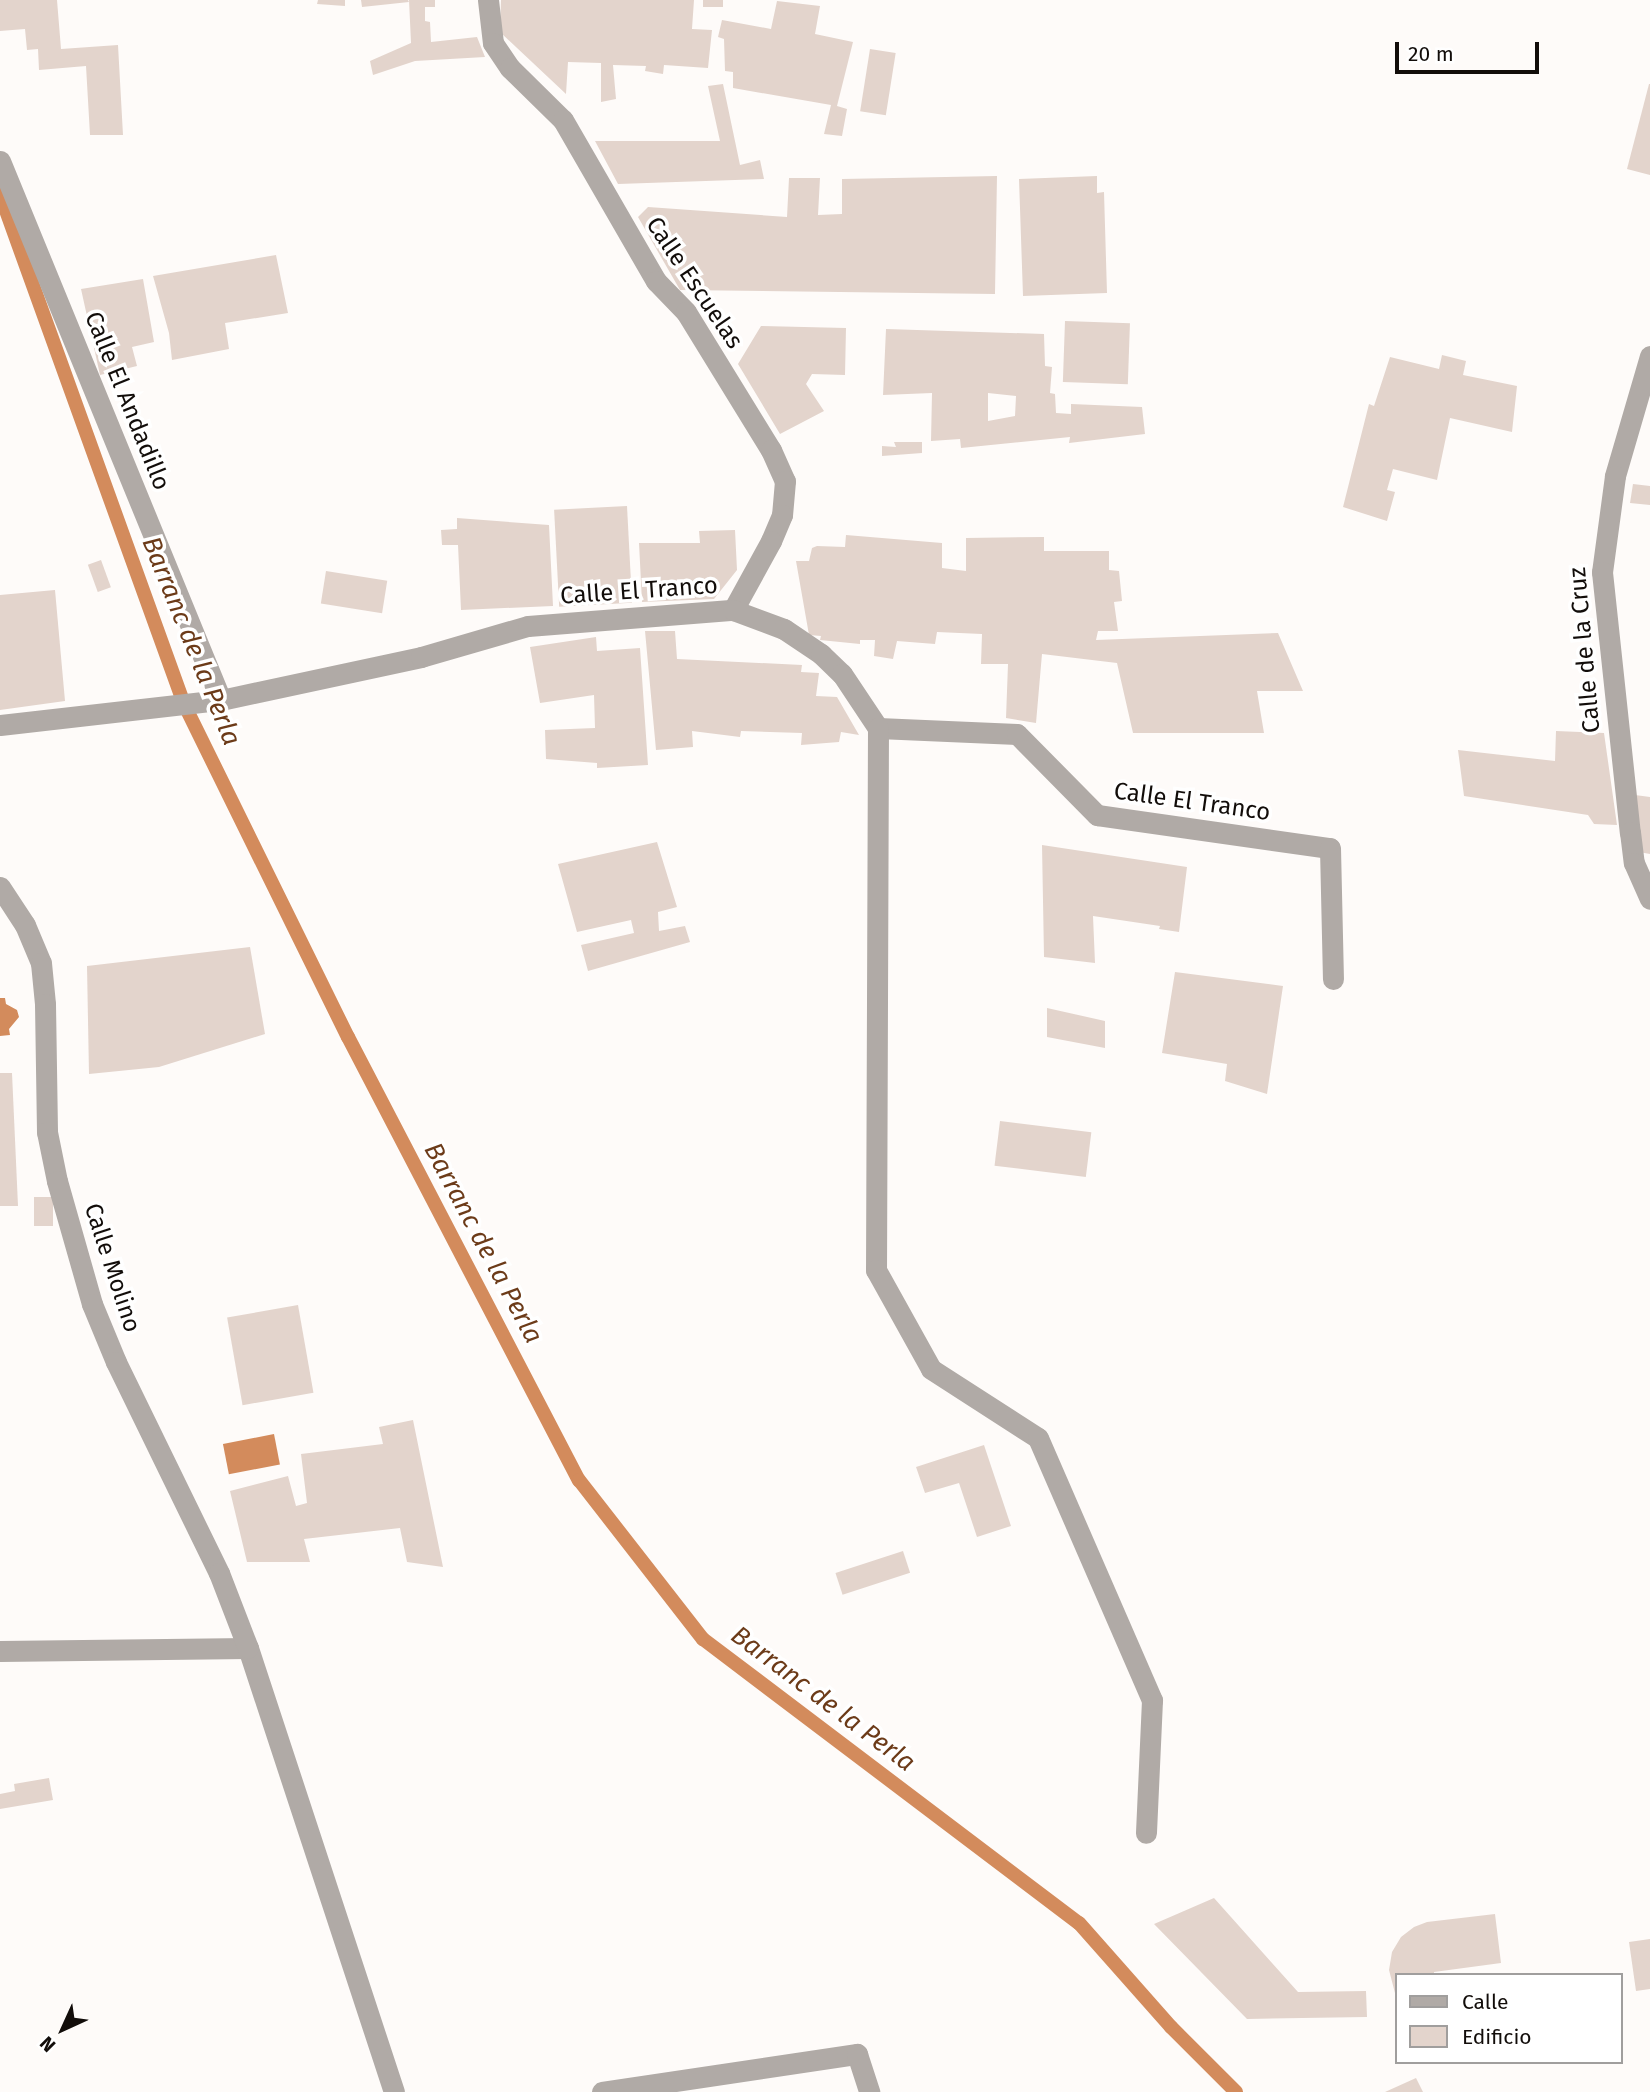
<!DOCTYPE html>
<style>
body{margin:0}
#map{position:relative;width:1650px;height:2092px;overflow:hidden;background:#fefbf9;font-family:"Fira Sans",sans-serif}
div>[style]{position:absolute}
.water>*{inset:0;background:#d38b5c;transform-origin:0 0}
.stream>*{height:14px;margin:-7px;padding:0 7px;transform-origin:7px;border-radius:7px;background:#d38b5c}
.building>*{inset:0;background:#e3d4cc;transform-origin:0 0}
.lane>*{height:21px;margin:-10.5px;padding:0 10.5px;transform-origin:10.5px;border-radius:10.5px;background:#b0aaa6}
.street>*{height:21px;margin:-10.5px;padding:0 10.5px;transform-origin:10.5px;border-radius:10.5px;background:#b0aaa6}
span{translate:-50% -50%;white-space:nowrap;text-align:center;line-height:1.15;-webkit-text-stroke:7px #fff;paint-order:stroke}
.street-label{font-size:24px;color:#120d0a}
.water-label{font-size:26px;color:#6c3b19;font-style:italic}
.legend{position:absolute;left:1395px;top:1973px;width:228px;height:91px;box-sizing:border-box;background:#fff;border:2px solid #a09e9d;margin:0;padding:9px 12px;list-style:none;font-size:21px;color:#120d0a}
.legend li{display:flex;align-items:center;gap:14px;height:35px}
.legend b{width:35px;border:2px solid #a09e9d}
.north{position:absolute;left:28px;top:1994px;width:70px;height:70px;-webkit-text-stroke:5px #fff;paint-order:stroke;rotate:225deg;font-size:19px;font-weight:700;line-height:28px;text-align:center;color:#120d0a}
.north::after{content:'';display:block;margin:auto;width:24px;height:32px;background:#120d0a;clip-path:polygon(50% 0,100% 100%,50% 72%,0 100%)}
.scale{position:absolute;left:1395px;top:42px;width:144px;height:32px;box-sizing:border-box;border:4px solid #120d0a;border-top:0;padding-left:9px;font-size:21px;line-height:24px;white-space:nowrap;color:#120d0a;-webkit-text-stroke:5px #fff;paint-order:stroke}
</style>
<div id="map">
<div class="water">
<i style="clip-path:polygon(0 998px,5px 998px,6px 1004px,17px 1010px,19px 1017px,9px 1029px,10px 1035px,0 1036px)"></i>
<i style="left:274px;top:1434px;width:31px;height:52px;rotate:79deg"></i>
</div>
<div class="stream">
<i style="left:0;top:194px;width:542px;rotate:70.16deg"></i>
<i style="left:184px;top:704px;width:371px;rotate:63.8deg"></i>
<i style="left:348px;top:1037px;width:500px;rotate:62.5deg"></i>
<i style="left:579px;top:1480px;width:202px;rotate:52.1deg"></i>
<i style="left:703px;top:1639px;width:471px;rotate:37.1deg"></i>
<i style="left:1079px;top:1923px;width:139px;rotate:48.5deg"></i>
<i style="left:1171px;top:2027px;width:92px;rotate:45deg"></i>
</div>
<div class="building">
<i style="clip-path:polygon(0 0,57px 0,61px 49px,118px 45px,123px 135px,90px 135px,86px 66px,39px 70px,38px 49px,27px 50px,25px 29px,0 31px)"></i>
<i style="clip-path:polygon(318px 0,345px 0,345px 6px,317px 4px)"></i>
<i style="clip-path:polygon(361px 0,408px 0,409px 2px,362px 7px)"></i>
<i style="clip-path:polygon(409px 0,435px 0,435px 7px,425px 7px,425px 21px,430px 22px,431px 42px,477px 37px,485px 57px,415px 61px,373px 75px,370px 61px,411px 43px)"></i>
<i style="clip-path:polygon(501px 0,694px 0,692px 29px,712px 30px,708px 68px,664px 65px,663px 74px,645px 71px,646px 66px,613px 65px,616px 99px,601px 102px,601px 63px,568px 62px,566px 94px,500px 32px)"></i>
<i style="left:703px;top:0;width:20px;height:7px"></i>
<i style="clip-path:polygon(777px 1px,820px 6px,815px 34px,853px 42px,837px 106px,847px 109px,842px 136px,824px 134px,831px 105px,733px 88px,733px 72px,725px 71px,724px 39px,718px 37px,722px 20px,771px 29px)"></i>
<i style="left:870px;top:49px;width:26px;height:63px;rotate:9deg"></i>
<i style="clip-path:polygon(723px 84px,740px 165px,760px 160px,764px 179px,618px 184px,595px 141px,720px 141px,708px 86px)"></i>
<i style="clip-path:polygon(1649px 84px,1650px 84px,1650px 175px,1627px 169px)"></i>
<i style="clip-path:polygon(997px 176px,995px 294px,680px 290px,638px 217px,648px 207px,787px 217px,789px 178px,820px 178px,818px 215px,842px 214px,842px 179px)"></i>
<i style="clip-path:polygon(1097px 176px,1097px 193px,1104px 192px,1107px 293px,1023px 296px,1019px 179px)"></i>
<i style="clip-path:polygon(276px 255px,288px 313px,225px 323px,229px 349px,172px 360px,169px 333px,153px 276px)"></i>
<i style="clip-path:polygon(143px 279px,154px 342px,132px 347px,137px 366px,100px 375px,81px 289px)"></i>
<i style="left:1065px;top:321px;width:65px;height:61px;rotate:2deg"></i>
<i style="clip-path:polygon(761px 326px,846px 328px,845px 375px,812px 374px,806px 384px,824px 411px,780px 434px,738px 364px)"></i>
<i style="clip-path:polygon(evenodd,886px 329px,1044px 334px,1045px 366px,1052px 367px,1050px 393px,1055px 394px,1056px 413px,1071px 414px,1071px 404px,1142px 407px,1145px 434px,1069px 443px,1070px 437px,961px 448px,960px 439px,931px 441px,932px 393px,883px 395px,886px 329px,988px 393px,1016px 396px,1015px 416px,988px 421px,988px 393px)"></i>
<i style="clip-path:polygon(1442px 355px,1466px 361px,1463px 375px,1517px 386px,1512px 432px,1450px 418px,1437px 480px,1393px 469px,1387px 490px,1395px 492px,1387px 521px,1343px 507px,1369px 404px,1374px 406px,1390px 357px,1439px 369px)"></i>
<i style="clip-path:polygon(894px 442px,922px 442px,922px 453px,882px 456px,882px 446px,896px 447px)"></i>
<i style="clip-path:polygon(1633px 484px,1650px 486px,1650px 505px,1630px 503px)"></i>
<i style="left:627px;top:506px;width:97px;height:73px;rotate:87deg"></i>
<i style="clip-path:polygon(457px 518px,549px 525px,553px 606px,461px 610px,458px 545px,442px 545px,441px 530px,457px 529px)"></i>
<i style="clip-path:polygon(735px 530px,737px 570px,714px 599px,642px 602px,639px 543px,700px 543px,699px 531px)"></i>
<i style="clip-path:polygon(846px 535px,942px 543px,942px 568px,966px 571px,966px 538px,1044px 537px,1044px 551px,1109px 551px,1109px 570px,1119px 571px,1122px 601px,1114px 602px,1118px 631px,1098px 631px,1096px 640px,1278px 633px,1303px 691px,1257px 691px,1264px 733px,1133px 733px,1117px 663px,1042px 654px,1036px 723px,1006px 718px,1008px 664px,981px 664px,982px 634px,937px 632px,935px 644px,897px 641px,893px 659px,874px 656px,875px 640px,860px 640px,860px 644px,820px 640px,821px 636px,809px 635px,796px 561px,809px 561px,812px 548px,817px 546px,845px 547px)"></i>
<i style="left:101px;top:560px;width:29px;height:14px;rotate:70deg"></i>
<i style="left:326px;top:571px;width:62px;height:33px;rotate:9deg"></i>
<i style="clip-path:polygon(55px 590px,65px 701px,0 710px,0 595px)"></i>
<i style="clip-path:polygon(645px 631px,675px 631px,677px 659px,802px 665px,801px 672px,819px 673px,816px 696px,837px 697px,859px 735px,841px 732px,839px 742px,801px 745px,802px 733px,741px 731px,740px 737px,692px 731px,693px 747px,656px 750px)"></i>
<i style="clip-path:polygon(596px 637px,597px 651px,640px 648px,648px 765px,597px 768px,597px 763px,546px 759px,545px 730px,595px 728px,594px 695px,540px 703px,530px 647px)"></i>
<i style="clip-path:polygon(1556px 731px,1604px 733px,1617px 825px,1594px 824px,1588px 815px,1464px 796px,1458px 750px,1555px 761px)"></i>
<i style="clip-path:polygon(1635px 795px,1650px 797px,1650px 854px,1639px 852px)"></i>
<i style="clip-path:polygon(657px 842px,677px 907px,658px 912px,659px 931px,685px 926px,690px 942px,588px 971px,581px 945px,634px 933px,631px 920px,577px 932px,558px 864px)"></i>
<i style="clip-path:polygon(1042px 845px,1187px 867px,1179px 932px,1159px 929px,1160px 926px,1093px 916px,1095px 963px,1044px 957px)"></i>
<i style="clip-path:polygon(250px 947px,265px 1034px,159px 1067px,89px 1074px,87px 966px)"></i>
<i style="clip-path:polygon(1175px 972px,1283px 986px,1267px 1094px,1225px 1081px,1227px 1064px,1162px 1053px)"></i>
<i style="clip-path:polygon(1047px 1008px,1105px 1021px,1105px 1048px,1047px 1037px)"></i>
<i style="clip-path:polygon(0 1073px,12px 1073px,18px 1206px,0 1206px)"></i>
<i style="left:1000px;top:1121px;width:92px;height:45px;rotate:7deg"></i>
<i style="left:34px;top:1197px;width:19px;height:29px"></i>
<i style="left:298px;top:1305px;width:89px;height:72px;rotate:80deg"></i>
<i style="clip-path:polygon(413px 1420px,443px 1567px,407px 1562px,400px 1528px,304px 1539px,310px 1562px,247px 1562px,230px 1491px,288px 1476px,296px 1506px,307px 1503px,301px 1454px,383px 1444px,379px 1427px)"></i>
<i style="clip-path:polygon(984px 1445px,1011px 1526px,977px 1537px,959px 1483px,925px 1493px,916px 1467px)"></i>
<i style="left:903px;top:1551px;width:23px;height:71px;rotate:72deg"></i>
<i style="clip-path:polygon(49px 1778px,53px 1800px,0 1809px,0 1794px,15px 1791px,14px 1784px)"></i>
<i style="clip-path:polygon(1214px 1898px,1298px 1992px,1366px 1991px,1367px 2017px,1247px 2019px,1154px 1924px)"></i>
<i style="clip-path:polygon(1495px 1914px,1501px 1963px,1434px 1972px,1434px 1975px,1396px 1975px,1396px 1997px,1389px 1970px,1392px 1952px,1401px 1937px,1414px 1927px,1427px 1922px)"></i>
<i style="clip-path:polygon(1650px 1939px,1650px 1989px,1636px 1991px,1629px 1942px)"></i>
<i style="clip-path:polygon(1416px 2078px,1423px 2092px,1385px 2092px)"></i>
</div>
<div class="lane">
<i style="left:0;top:1651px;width:248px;rotate:-0.7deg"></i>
<i style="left:248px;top:1648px;width:467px;rotate:71.8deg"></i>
<i style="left:602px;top:2092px;width:258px;rotate:-8.5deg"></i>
<i style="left:857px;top:2054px;width:40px;rotate:72deg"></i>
</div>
<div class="street">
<i style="left:488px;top:0;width:43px;rotate:83.4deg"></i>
<i style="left:493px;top:43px;width:30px;rotate:56deg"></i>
<i style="left:510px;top:68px;width:74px;rotate:44.5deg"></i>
<i style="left:563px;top:120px;width:186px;rotate:60deg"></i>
<i style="left:656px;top:281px;width:43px;rotate:45.9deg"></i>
<i style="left:686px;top:312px;width:162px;rotate:58.4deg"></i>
<i style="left:771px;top:450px;width:34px;rotate:66deg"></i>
<i style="left:785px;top:481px;width:34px;rotate:95deg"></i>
<i style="left:782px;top:515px;width:28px;rotate:113deg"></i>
<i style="left:771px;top:541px;width:79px;rotate:118.8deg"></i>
<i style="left:0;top:161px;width:583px;rotate:67.71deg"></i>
<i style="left:1650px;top:356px;width:125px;rotate:106.3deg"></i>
<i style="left:1615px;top:476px;width:97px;rotate:97.7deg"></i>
<i style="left:1602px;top:572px;width:262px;rotate:83.9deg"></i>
<i style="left:1630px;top:832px;width:31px;rotate:83deg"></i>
<i style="left:1634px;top:863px;width:39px;rotate:66deg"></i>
<i style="left:0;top:725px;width:222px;rotate:-6.5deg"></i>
<i style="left:221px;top:700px;width:205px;rotate:-12.1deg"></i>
<i style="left:421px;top:657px;width:111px;rotate:-16.2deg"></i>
<i style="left:528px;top:626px;width:206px;rotate:-4.5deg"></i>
<i style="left:733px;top:610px;width:54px;rotate:20.4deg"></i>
<i style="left:784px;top:629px;width:45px;rotate:34deg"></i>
<i style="left:821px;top:654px;width:29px;rotate:44deg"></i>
<i style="left:842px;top:674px;width:65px;rotate:56.3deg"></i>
<i style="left:878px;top:728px;width:139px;rotate:2.5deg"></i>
<i style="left:1017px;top:734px;width:114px;rotate:45.4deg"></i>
<i style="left:1097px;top:815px;width:235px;rotate:8.1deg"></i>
<i style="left:1330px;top:848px;width:131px;rotate:88.7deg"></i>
<i style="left:878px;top:728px;width:542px;rotate:90.21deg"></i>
<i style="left:876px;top:1270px;width:113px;rotate:60.9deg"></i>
<i style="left:931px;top:1369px;width:127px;rotate:32.8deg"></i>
<i style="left:1038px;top:1438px;width:286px;rotate:66.5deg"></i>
<i style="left:1152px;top:1700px;width:133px;rotate:92.6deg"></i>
<i style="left:0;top:887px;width:45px;rotate:56.7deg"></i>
<i style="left:25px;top:925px;width:41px;rotate:67.2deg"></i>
<i style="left:41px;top:963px;width:41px;rotate:84.4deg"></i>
<i style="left:45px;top:1004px;width:128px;rotate:89.1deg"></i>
<i style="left:47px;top:1132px;width:50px;rotate:78.5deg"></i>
<i style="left:57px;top:1181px;width:128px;rotate:74.1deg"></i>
<i style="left:92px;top:1304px;width:63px;rotate:67.5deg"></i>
<i style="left:116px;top:1362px;width:235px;rotate:64deg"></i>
<i style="left:219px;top:1573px;width:80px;rotate:68.9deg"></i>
</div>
<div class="street-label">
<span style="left:694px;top:283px;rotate:56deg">Calle Escuelas</span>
<span style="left:127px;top:401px;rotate:68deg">Calle El Andadillo</span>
<span style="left:639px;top:591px;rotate:-4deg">Calle El Tranco</span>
<span style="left:1585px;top:650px;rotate:-95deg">Calle de la Cruz</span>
<span style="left:1192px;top:802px;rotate:8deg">Calle El Tranco</span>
<span style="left:112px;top:1268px;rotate:72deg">Calle Molino</span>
</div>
<div class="water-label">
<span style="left:191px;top:641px;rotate:68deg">Barranc de la Perla</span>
<span style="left:483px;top:1243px;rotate:62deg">Barranc de la Perla</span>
<span style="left:823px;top:1699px;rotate:37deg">Barranc de la Perla</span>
</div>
<ul class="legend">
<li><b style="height:9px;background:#b0aaa6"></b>Calle</li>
<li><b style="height:19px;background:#e3d4cc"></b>Edificio</li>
</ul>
<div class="north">N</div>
<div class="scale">20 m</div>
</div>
